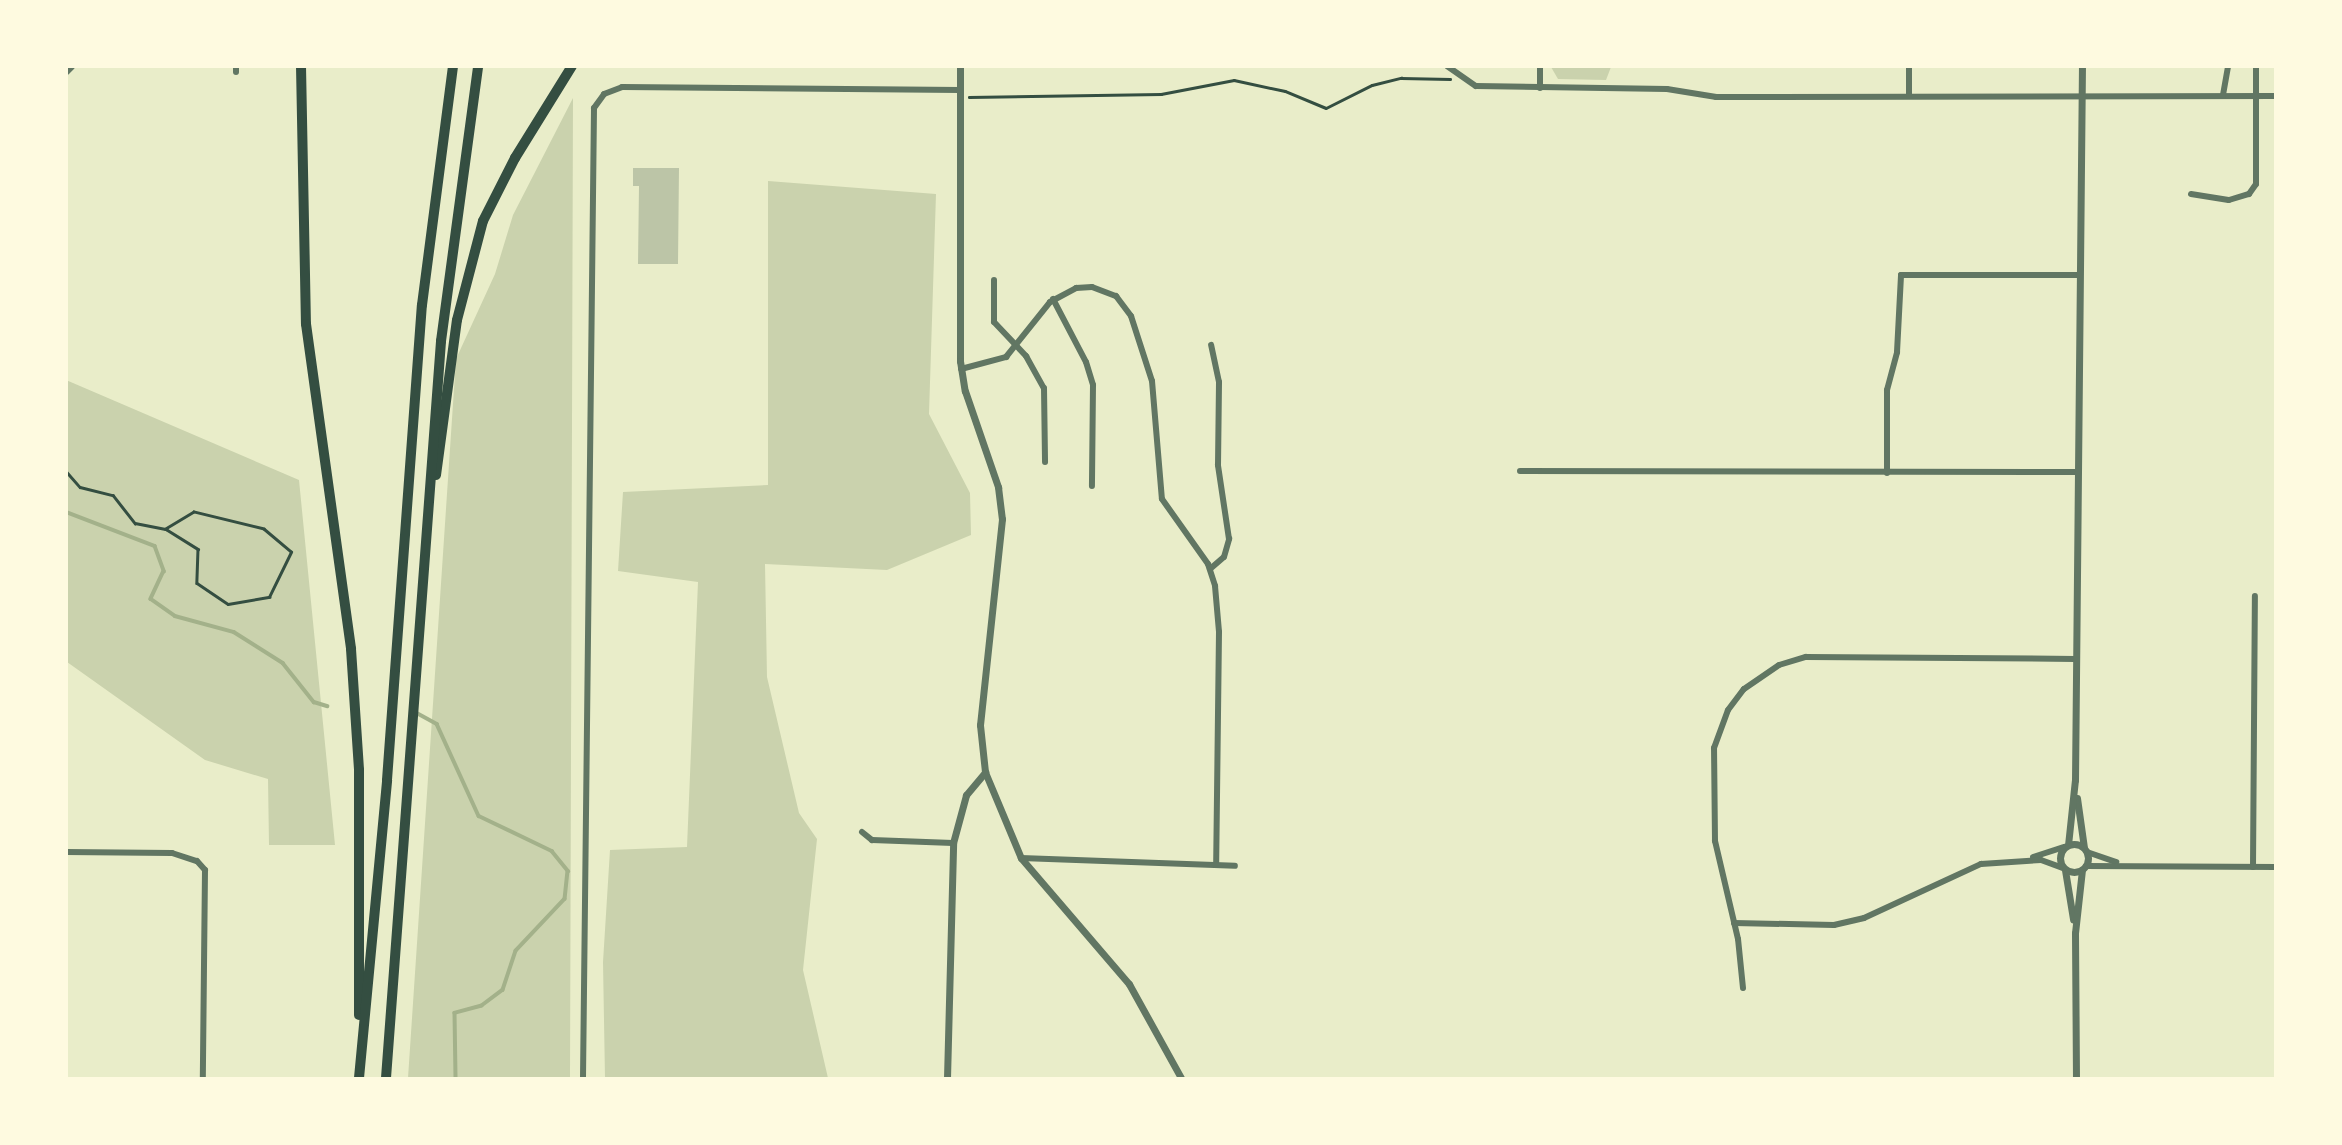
<!DOCTYPE html>
<style>
body{margin:0}
#map{position:relative;width:2342px;height:1145px;overflow:hidden;background:#e9edc9;font-family:"Work Sans",sans-serif}
div>[style]{position:absolute}
.green>*{inset:0;background:#cad2ad}
.stream>*{height:3.5px;margin:-1.75px;padding:0 1.75px;transform-origin:1.75px;border-radius:1.75px;background:#a3b18a}
.building>*{inset:0;background:#bcc5a7}
.path>*{height:2.5px;margin:-1.25px;padding:0 1.25px;transform-origin:1.25px;border-radius:1.25px;background:#344e41}
.minor>*{height:6px;margin:-3px;padding:0 3px;transform-origin:3px;border-radius:3px;background:#617663}
.tertiary>*{height:7px;margin:-3.5px;padding:0 3.5px;transform-origin:3.5px;border-radius:3.5px;background:#617663}
.tertiary>.ring{margin:-3.5px;padding:0;box-sizing:content-box;background:none;border:7px solid #617663;border-radius:50%}
.motorway>*{height:10px;margin:-5px;padding:0 5px;transform-origin:5px;border-radius:5px;background:#344e41}
span{translate:-50% -50%;white-space:nowrap;text-align:center;line-height:1.15;-webkit-text-stroke:5px #fefae0;paint-order:stroke}
.frame{position:absolute;inset:0;border:68px solid #fefae0;pointer-events:none}
</style>
<div id="map">
<div class="green">
<i style="clip-path:polygon(1551px 67px,1551px 66px,1611px 67px,1606px 80px,1558px 79px)"></i>
<i style="clip-path:polygon(573px 98px,570px 1078px,408px 1078px,456px 359px,495px 274px,513px 215px)"></i>
<i style="clip-path:polygon(768px 181px,936px 194px,929px 414px,970px 493px,971px 535px,887px 570px,765px 564px,767px 677px,799px 813px,817px 839px,803px 970px,828px 1078px,605px 1078px,603px 962px,610px 850px,687px 847px,698px 582px,618px 571px,623px 492px,768px 485px)"></i>
<i style="clip-path:polygon(66px 380px,299px 480px,335px 845px,269px 845px,268px 779px,205px 760px,67px 662px)"></i>
</div>
<div class="stream">
<i style="left:66px;top:512px;width:95px;rotate:20.9deg"></i>
<i style="left:155px;top:546px;width:27px;rotate:70deg"></i>
<i style="left:164px;top:571px;width:31px;rotate:115deg"></i>
<i style="left:151px;top:599px;width:29px;rotate:35deg"></i>
<i style="left:175px;top:616px;width:61px;rotate:15.2deg"></i>
<i style="left:234px;top:632px;width:58px;rotate:32.3deg"></i>
<i style="left:283px;top:663px;width:50px;rotate:51.5deg"></i>
<i style="left:314px;top:702px;width:14px;rotate:17deg"></i>
<i style="left:417px;top:713px;width:23px;rotate:29deg"></i>
<i style="left:437px;top:724px;width:101px;rotate:65.5deg"></i>
<i style="left:479px;top:816px;width:81px;rotate:25.6deg"></i>
<i style="left:552px;top:851px;width:26px;rotate:51deg"></i>
<i style="left:568px;top:871px;width:28px;rotate:96deg"></i>
<i style="left:565px;top:899px;width:71px;rotate:133.3deg"></i>
<i style="left:516px;top:951px;width:41px;rotate:108.4deg"></i>
<i style="left:503px;top:990px;width:26px;rotate:143deg"></i>
<i style="left:482px;top:1006px;width:28px;rotate:165deg"></i>
<i style="left:455px;top:1013px;width:65px;rotate:89.1deg"></i>
</div>
<div class="building">
<i style="clip-path:polygon(633px 168px,679px 168px,678px 264px,638px 264px,639px 186px,633px 186px)"></i>
</div>
<div class="path">
<i style="left:969px;top:97px;width:192px;rotate:-0.9deg"></i>
<i style="left:1161px;top:94px;width:74px;rotate:-10.9deg"></i>
<i style="left:1234px;top:80px;width:52px;rotate:12.2deg"></i>
<i style="left:1285px;top:91px;width:44px;rotate:22.5deg"></i>
<i style="left:1326px;top:108px;width:51px;rotate:-26.6deg"></i>
<i style="left:1372px;top:85px;width:30px;rotate:-14deg"></i>
<i style="left:1401px;top:78px;width:49px;rotate:1.2deg"></i>
<i style="left:66px;top:471px;width:21px;rotate:49deg"></i>
<i style="left:80px;top:487px;width:34px;rotate:14deg"></i>
<i style="left:113px;top:495px;width:36px;rotate:52deg"></i>
<i style="left:135px;top:523px;width:32px;rotate:11deg"></i>
<i style="left:166px;top:529px;width:38px;rotate:32deg"></i>
<i style="left:198px;top:549px;width:34px;rotate:92deg"></i>
<i style="left:197px;top:583px;width:37px;rotate:34deg"></i>
<i style="left:228px;top:604px;width:42px;rotate:-9.7deg"></i>
<i style="left:269px;top:597px;width:50px;rotate:-63.9deg"></i>
<i style="left:291px;top:552px;width:35px;rotate:-140deg"></i>
<i style="left:264px;top:529px;width:72px;rotate:-166.3deg"></i>
<i style="left:194px;top:512px;width:33px;rotate:149deg"></i>
</div>
<div class="minor">
<i style="left:1447px;top:66px;width:35px;rotate:35deg"></i>
<i style="left:1476px;top:86px;width:191px;rotate:0.9deg"></i>
<i style="left:1667px;top:89px;width:50px;rotate:9.3deg"></i>
<i style="left:1716px;top:97px;width:560px;rotate:-0.1deg"></i>
<i style="left:1540px;top:66px;width:22px;rotate:90deg"></i>
<i style="left:236px;top:72px;width:6px;rotate:-90deg"></i>
<i style="left:1909px;top:94px;width:28px;rotate:-90deg"></i>
<i style="left:2223px;top:95px;width:29px;rotate:-80deg"></i>
<i style="left:2191px;top:194px;width:38px;rotate:9deg"></i>
<i style="left:2229px;top:200px;width:21px;rotate:-17deg"></i>
<i style="left:2249px;top:194px;width:12px;rotate:-55deg"></i>
<i style="left:2256px;top:184px;width:118px;rotate:-90deg"></i>
<i style="left:994px;top:280px;width:42px;rotate:90deg"></i>
<i style="left:994px;top:322px;width:47px;rotate:46.7deg"></i>
<i style="left:1026px;top:356px;width:37px;rotate:61deg"></i>
<i style="left:1044px;top:388px;width:74px;rotate:89.2deg"></i>
<i style="left:1053px;top:299px;width:71px;rotate:62.4deg"></i>
<i style="left:1086px;top:362px;width:24px;rotate:73deg"></i>
<i style="left:1093px;top:385px;width:101px;rotate:90.6deg"></i>
<i style="left:961px;top:369px;width:47px;rotate:-14.9deg"></i>
<i style="left:1006px;top:357px;width:70px;rotate:-51.3deg"></i>
<i style="left:1050px;top:302px;width:30px;rotate:-28deg"></i>
<i style="left:1076px;top:288px;width:16px;rotate:-4deg"></i>
<i style="left:1092px;top:287px;width:26px;rotate:21deg"></i>
<i style="left:1116px;top:296px;width:25px;rotate:53deg"></i>
<i style="left:1131px;top:316px;width:68px;rotate:72.1deg"></i>
<i style="left:1152px;top:381px;width:118px;rotate:85.2deg"></i>
<i style="left:1162px;top:499px;width:80px;rotate:54.7deg"></i>
<i style="left:1208px;top:564px;width:23px;rotate:72deg"></i>
<i style="left:1215px;top:586px;width:46px;rotate:85deg"></i>
<i style="left:1219px;top:632px;width:233px;rotate:90.7deg"></i>
<i style="left:1520px;top:471px;width:558px;rotate:0.1deg"></i>
<i style="left:1887px;top:473px;width:83px;rotate:-90deg"></i>
<i style="left:1887px;top:390px;width:39px;rotate:-75deg"></i>
<i style="left:1897px;top:352px;width:77px;rotate:-87deg"></i>
<i style="left:1901px;top:275px;width:179px"></i>
<i style="left:1210px;top:569px;width:18px;rotate:-41deg"></i>
<i style="left:1224px;top:557px;width:19px;rotate:-74deg"></i>
<i style="left:1229px;top:539px;width:75px;rotate:-98.5deg"></i>
<i style="left:1218px;top:465px;width:83px;rotate:-89.3deg"></i>
<i style="left:1219px;top:382px;width:38px;rotate:-102deg"></i>
<i style="left:862px;top:832px;width:13px;rotate:39deg"></i>
<i style="left:872px;top:840px;width:81px;rotate:2.1deg"></i>
<i style="left:66px;top:852px;width:106px;rotate:0.5deg"></i>
<i style="left:172px;top:853px;width:26px;rotate:18deg"></i>
<i style="left:197px;top:861px;width:12px;rotate:48deg"></i>
<i style="left:205px;top:870px;width:208px;rotate:90.6deg"></i>
<i style="left:2087px;top:852px;width:31px;rotate:19deg"></i>
<i style="left:2033px;top:857px;width:33px;rotate:-18deg"></i>
<i style="left:1021px;top:858px;width:214px;rotate:2.1deg"></i>
<i style="left:2086px;top:866px;width:190px;rotate:0.3deg"></i>
<i style="left:2253px;top:867px;width:271px;rotate:-89.6deg"></i>
<i style="left:1734px;top:923px;width:100px;rotate:1.1deg"></i>
<i style="left:1834px;top:925px;width:31px;rotate:-13deg"></i>
<i style="left:1864px;top:918px;width:129px;rotate:-24.8deg"></i>
<i style="left:1981px;top:864px;width:60px;rotate:-3.8deg"></i>
<i style="left:2041px;top:860px;width:23px;rotate:20deg"></i>
<i style="left:1743px;top:988px;width:49px;rotate:-95.8deg"></i>
<i style="left:1738px;top:939px;width:101px;rotate:-103.2deg"></i>
<i style="left:1715px;top:841px;width:93px;rotate:-90.6deg"></i>
<i style="left:1714px;top:748px;width:40px;rotate:-69.8deg"></i>
<i style="left:1728px;top:710px;width:26px;rotate:-53deg"></i>
<i style="left:1744px;top:689px;width:42px;rotate:-34.4deg"></i>
<i style="left:1779px;top:665px;width:28px;rotate:-17deg"></i>
<i style="left:1806px;top:657px;width:269px;rotate:0.4deg"></i>
<i style="left:583px;top:1078px;width:970px;rotate:-89.35deg"></i>
<i style="left:594px;top:108px;width:17px;rotate:-54deg"></i>
<i style="left:604px;top:94px;width:19px;rotate:-21deg"></i>
<i style="left:622px;top:87px;width:338px;rotate:0.5deg"></i>
</div>
<div class="tertiary">
<i style="left:960px;top:66px;width:295px;rotate:90deg"></i>
<i style="left:960px;top:361px;width:30px;rotate:81deg"></i>
<i style="left:965px;top:391px;width:102px;rotate:71deg"></i>
<i style="left:998px;top:487px;width:32px;rotate:83deg"></i>
<i style="left:1002px;top:519px;width:207px;rotate:96.1deg"></i>
<i style="left:980px;top:725px;width:47px;rotate:83.9deg"></i>
<i style="left:985px;top:772px;width:93px;rotate:67.3deg"></i>
<i style="left:1021px;top:858px;width:166px;rotate:49.4deg"></i>
<i style="left:1129px;top:984px;width:107px;rotate:61deg"></i>
<i style="left:66px;top:71px;width:7px;rotate:-45deg"></i>
<i style="left:2077px;top:798px;width:50px;rotate:82deg"></i>
<i class="ring" style="left:2060px;top:844px;width:21px;height:21px"></i>
<i style="left:2068px;top:845px;width:65px;rotate:-83.9deg"></i>
<i style="left:2075px;top:780px;width:714px;rotate:-89.44deg"></i>
<i style="left:2065px;top:870px;width:50px;rotate:80.7deg"></i>
<i style="left:947px;top:1078px;width:235px;rotate:-88.5deg"></i>
<i style="left:953px;top:843px;width:50px;rotate:-74.8deg"></i>
<i style="left:966px;top:795px;width:30px;rotate:-50deg"></i>
<i style="left:2076px;top:1078px;width:145px;rotate:-90.4deg"></i>
<i style="left:2075px;top:933px;width:63px;rotate:-83.7deg"></i>
</div>
<div class="motorway">
<i style="left:301px;top:66px;width:258px;rotate:88.9deg"></i>
<i style="left:306px;top:324px;width:328px;rotate:82.1deg"></i>
<i style="left:351px;top:649px;width:121px;rotate:86.2deg"></i>
<i style="left:359px;top:770px;width:245px;rotate:90deg"></i>
<i style="left:436px;top:475px;width:156px;rotate:-82.3deg"></i>
<i style="left:457px;top:320px;width:102px;rotate:-75.3deg"></i>
<i style="left:483px;top:221px;width:71px;rotate:-63.1deg"></i>
<i style="left:515px;top:158px;width:108px;rotate:-58.2deg"></i>
<i style="left:359px;top:1078px;width:299px;rotate:-84.6deg"></i>
<i style="left:387px;top:780px;width:476px;rotate:-85.8deg"></i>
<i style="left:422px;top:305px;width:241px;rotate:-82.6deg"></i>
<i style="left:386px;top:1078px;width:739px;rotate:-85.73deg"></i>
<i style="left:441px;top:341px;width:277px;rotate:-82.3deg"></i>
</div>
<div class="frame"></div>
</div>
